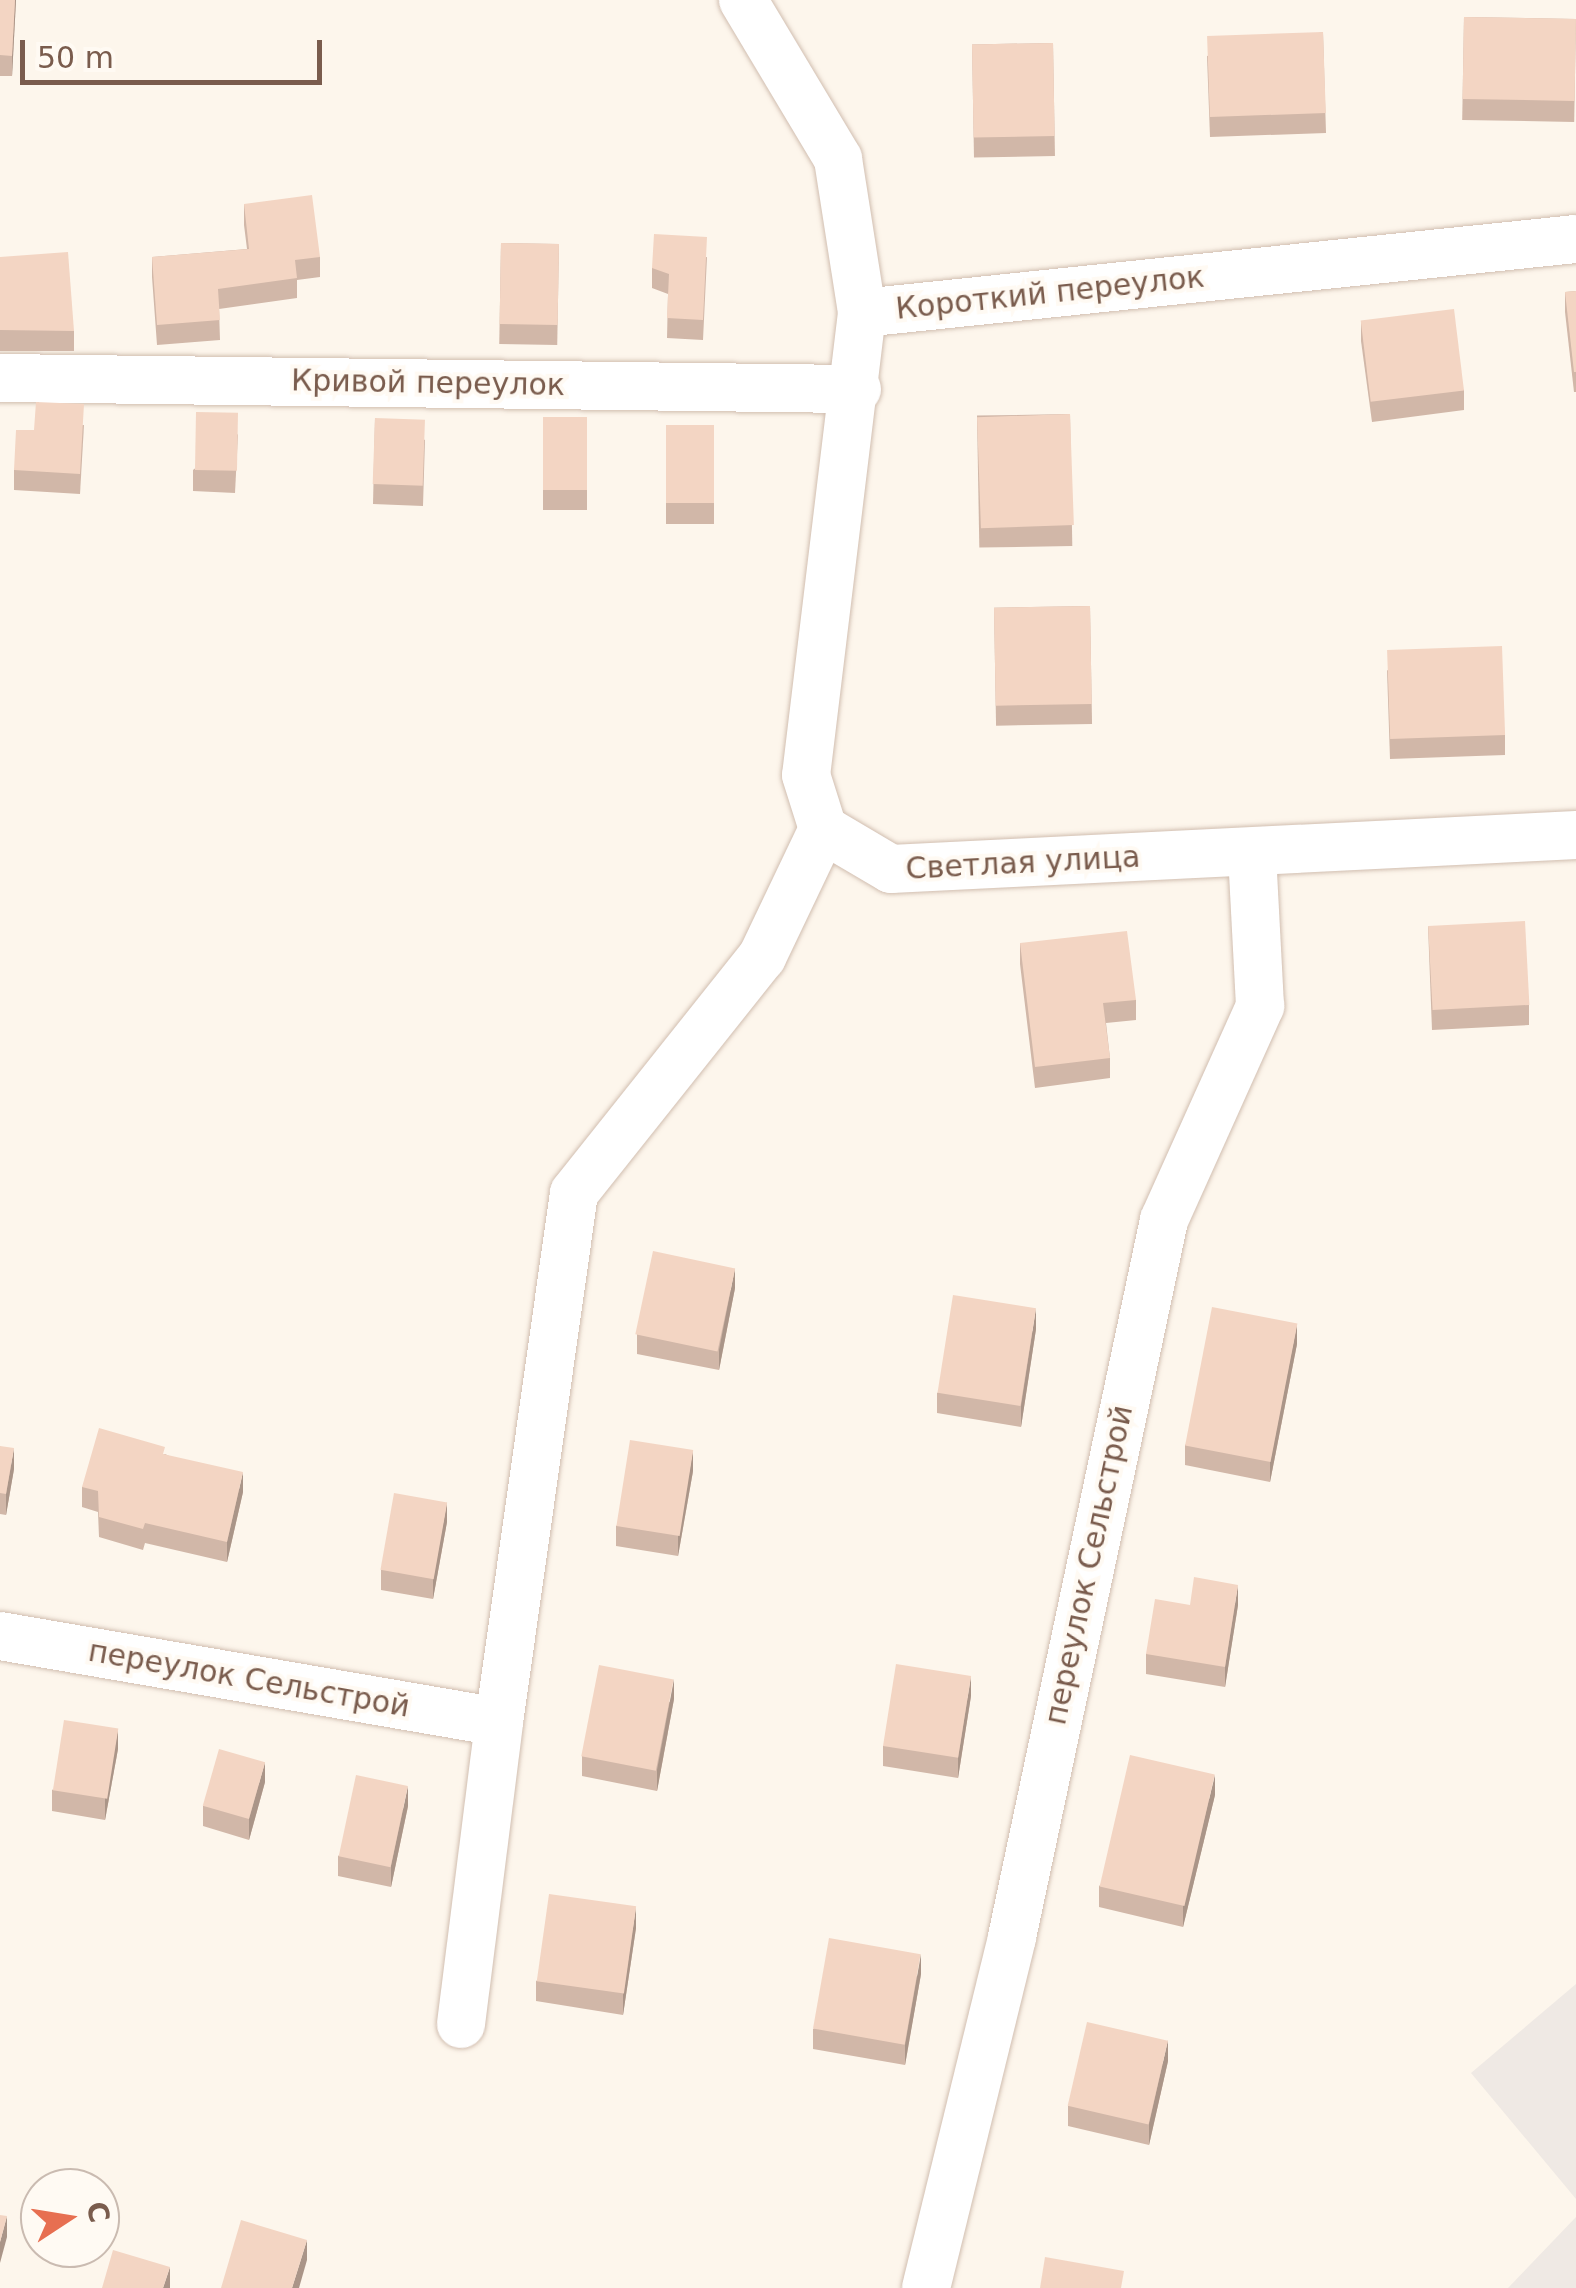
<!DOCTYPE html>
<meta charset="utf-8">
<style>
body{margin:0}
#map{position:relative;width:1576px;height:2288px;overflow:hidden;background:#fdf6ec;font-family:"DejaVu Sans",sans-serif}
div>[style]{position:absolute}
.industrial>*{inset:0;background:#efe9e4}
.roads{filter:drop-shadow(0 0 2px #d1beb0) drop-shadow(0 0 2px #d1beb0)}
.minor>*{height:48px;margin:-24px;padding:0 24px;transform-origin:24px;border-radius:24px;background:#fff}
.wall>*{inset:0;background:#d1b7a8;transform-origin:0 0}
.shaded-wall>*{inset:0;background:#aa9588}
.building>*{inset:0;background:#f3d5c3;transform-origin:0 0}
span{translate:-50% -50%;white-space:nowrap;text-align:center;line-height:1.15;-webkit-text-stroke:8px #fffaf3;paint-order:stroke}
.street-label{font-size:30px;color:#7a5c4d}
.north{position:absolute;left:20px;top:2168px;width:100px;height:100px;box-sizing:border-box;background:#fffaf3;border:2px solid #cabbb1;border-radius:50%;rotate:78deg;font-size:28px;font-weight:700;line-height:40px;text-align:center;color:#7a5c4d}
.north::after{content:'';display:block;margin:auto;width:35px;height:45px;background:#e76f51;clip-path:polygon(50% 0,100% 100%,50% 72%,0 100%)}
.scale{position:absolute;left:20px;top:40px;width:302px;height:45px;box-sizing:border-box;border:5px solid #7a5c4d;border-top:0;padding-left:12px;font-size:30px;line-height:35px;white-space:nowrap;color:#7a5c4d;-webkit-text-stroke:8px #fffaf3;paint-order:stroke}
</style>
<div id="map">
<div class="industrial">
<i style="clip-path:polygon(1576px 1984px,1576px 2199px,1471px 2073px)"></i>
<i style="clip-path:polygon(1576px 2217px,1576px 2288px,1508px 2288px)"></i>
</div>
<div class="roads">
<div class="minor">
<i style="left:743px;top:0;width:185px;rotate:59.1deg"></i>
<i style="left:838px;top:159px;width:156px;rotate:81.1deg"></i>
<i style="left:862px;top:313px;width:718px;rotate:-5.92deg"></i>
<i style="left:862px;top:313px;width:465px;rotate:96.9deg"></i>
<i style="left:806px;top:775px;width:57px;rotate:72.5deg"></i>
<i style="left:823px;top:829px;width:79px;rotate:30.5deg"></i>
<i style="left:891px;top:869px;width:686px;rotate:-2.84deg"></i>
<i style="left:0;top:378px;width:857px;rotate:0.74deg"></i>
<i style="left:0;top:1636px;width:506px;rotate:9.78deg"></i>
<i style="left:461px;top:2024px;width:304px;rotate:-82.8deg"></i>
<i style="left:499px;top:1722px;width:534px;rotate:-81.93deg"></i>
<i style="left:574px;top:1193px;width:302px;rotate:-51.5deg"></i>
<i style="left:762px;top:957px;width:142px;rotate:-64.5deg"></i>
<i style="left:926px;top:2288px;width:361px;rotate:-76.2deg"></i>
<i style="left:1012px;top:1937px;width:733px;rotate:-78.03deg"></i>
<i style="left:1164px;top:1220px;width:235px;rotate:-65.8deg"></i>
<i style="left:1260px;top:1006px;width:154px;rotate:-93deg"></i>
</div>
</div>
<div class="wall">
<i style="clip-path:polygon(0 0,16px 0,12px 76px,0 76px)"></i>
<i style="left:1464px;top:17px;width:112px;height:103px;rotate:1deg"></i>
<i style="clip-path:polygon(1323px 32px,1326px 133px,1210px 137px,1207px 56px)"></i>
<i style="left:1053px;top:43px;width:113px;height:81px;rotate:89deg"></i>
<i style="clip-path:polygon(244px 204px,320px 257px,320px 277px,297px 280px,297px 298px,219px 309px,220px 340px,157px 345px,152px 277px,152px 257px,247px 249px,244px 225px)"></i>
<i style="left:501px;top:243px;width:58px;height:101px;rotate:1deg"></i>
<i style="clip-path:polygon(0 257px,74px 331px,74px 351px,0 351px)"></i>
<i style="clip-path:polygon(707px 257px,703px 340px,667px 338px,668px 294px,652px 288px,652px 268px)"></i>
<i style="clip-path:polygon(1576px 291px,1576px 392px,1574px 392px,1565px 312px,1565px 292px)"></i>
<i style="clip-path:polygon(1361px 321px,1464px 390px,1464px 410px,1372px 422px,1361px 341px)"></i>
<i style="left:1070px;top:414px;width:132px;height:93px;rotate:89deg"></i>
<i style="left:543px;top:417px;width:44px;height:93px"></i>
<i style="clip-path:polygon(375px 418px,425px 440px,423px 506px,373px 504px)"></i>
<i style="clip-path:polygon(84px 425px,80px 494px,14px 490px,14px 470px,34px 430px)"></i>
<i style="left:666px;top:425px;width:48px;height:99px"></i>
<i style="clip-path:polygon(238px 434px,235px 493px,193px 491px,193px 470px)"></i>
<i style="left:1090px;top:606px;width:118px;height:96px;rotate:89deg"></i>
<i style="clip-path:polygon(1387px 670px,1505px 735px,1505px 755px,1390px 759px)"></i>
<i style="clip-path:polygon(1428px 926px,1529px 1005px,1529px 1025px,1432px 1030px)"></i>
<i style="clip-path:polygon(1020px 943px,1136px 1000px,1136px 1020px,1106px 1023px,1110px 1058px,1110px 1078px,1035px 1088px,1020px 964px)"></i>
<i style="clip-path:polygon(735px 1288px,719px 1370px,637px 1354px,637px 1334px)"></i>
<i style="clip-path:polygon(1036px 1329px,1021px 1427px,937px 1413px,937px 1393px)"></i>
<i style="clip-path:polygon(1297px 1344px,1270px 1482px,1185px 1465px,1185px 1445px)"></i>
<i style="clip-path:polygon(0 1446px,14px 1469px,6px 1515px,0 1514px)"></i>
<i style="clip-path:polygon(165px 1454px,243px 1492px,227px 1562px,145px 1543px,143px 1550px,99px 1537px,98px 1512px,82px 1507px,82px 1487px)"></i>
<i style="clip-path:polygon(693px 1471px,678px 1556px,616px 1546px,616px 1526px)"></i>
<i style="clip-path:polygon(447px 1522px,433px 1599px,381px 1590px,381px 1570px)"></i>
<i style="clip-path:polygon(1190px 1605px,1238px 1605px,1225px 1687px,1146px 1674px,1146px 1654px)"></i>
<i style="clip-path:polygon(971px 1696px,958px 1778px,883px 1766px,883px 1746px)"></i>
<i style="clip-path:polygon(674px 1699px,657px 1791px,582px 1776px,582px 1756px)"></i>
<i style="clip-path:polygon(118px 1749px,105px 1820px,52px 1811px,52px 1790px)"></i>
<i style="clip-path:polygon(265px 1782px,249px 1840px,203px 1826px,203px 1806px)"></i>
<i style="clip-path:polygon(1215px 1795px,1183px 1927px,1099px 1907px,1099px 1886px)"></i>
<i style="clip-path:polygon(408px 1806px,391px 1887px,338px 1876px,338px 1856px)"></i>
<i style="clip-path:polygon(636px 1928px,623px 2015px,536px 2001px,536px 1981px)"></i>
<i style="clip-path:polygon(921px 1974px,905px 2065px,813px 2049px,813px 2029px)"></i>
<i style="clip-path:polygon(1168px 2061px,1149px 2145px,1068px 2126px,1068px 2106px)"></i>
</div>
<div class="shaded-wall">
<i style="clip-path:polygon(15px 0,16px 0,12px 76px,12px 56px)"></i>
<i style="clip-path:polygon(735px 1268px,735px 1288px,719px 1370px,719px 1350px)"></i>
<i style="clip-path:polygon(1036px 1308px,1036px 1329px,1021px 1427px,1021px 1406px)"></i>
<i style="clip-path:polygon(1297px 1324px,1297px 1344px,1270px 1482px,1270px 1462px)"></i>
<i style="clip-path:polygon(14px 1448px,14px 1469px,6px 1515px,6px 1494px)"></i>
<i style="clip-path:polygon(693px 1450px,693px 1471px,678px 1556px,678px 1536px)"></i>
<i style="clip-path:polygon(243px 1472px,243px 1492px,227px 1562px,227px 1542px)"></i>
<i style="clip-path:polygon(447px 1502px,447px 1522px,433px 1599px,433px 1578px)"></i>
<i style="clip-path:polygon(1238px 1585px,1238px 1605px,1225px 1687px,1225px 1667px)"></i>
<i style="clip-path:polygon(971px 1676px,971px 1696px,958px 1778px,958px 1758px)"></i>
<i style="clip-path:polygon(674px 1679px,674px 1699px,657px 1791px,657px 1770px)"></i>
<i style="clip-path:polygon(118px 1729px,118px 1749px,105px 1820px,105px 1799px)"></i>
<i style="clip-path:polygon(265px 1762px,265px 1782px,249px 1840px,249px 1819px)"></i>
<i style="clip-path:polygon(1215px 1775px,1215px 1795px,1183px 1927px,1183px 1906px)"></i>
<i style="clip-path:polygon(408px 1786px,408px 1806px,391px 1887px,391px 1866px)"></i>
<i style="clip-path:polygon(636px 1907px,636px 1928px,623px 2015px,623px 1995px)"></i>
<i style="clip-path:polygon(921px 1954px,921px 1974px,905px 2065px,905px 2045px)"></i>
<i style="clip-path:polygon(1168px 2040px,1168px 2061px,1149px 2145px,1149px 2124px)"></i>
<i style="clip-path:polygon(7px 2216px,7px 2237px,0 2263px,0 2242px)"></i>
<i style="clip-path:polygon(307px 2240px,307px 2260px,299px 2288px,292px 2288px)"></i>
<i style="clip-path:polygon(170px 2267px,170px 2288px,163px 2288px)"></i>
</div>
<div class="building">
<i style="clip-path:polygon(0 0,15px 0,12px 56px,0 55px)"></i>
<i style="left:1464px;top:17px;width:112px;height:82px;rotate:1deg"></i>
<i style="left:1323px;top:32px;width:81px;height:116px;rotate:88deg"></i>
<i style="left:1053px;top:43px;width:93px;height:81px;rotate:89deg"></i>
<i style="clip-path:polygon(312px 195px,320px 257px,295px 260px,297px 278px,218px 289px,220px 320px,157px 325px,152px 257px,249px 249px,244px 204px)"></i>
<i style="clip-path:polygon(654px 234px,707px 237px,703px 320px,667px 318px,669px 274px,652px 268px)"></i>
<i style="left:501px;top:243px;width:58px;height:81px;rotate:1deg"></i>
<i style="clip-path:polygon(68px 252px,74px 331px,0 330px,0 257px)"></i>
<i style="clip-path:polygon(1576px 291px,1576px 372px,1574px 372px,1565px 292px)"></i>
<i style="left:1454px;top:309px;width:82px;height:94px;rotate:83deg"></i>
<i style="clip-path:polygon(36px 402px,84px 404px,80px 474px,14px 470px,16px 430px,34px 430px)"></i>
<i style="left:196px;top:412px;width:42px;height:58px;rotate:1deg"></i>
<i style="left:1070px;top:414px;width:111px;height:93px;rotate:88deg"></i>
<i style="left:543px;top:417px;width:44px;height:73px"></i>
<i style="left:375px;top:418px;width:50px;height:66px;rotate:2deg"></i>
<i style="left:666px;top:425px;width:48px;height:78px"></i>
<i style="left:1090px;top:606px;width:98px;height:96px;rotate:89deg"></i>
<i style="left:1502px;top:646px;width:89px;height:115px;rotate:88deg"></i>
<i style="left:1525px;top:921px;width:84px;height:97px;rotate:87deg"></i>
<i style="clip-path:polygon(1127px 931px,1136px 1000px,1103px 1003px,1110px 1058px,1035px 1067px,1020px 943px)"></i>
<i style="left:653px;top:1251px;width:84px;height:85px;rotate:12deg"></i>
<i style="left:953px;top:1295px;width:84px;height:99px;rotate:9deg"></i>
<i style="left:1212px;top:1307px;width:87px;height:141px;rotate:11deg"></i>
<i style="clip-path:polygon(99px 1428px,165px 1447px,163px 1454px,243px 1472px,227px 1542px,145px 1523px,143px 1529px,99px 1517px,98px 1491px,82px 1487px)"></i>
<i style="left:630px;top:1440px;width:64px;height:87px;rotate:9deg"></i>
<i style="clip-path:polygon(0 1446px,14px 1448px,6px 1494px,0 1493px)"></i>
<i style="left:394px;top:1493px;width:54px;height:78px;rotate:10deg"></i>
<i style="clip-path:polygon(1194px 1577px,1238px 1585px,1225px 1667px,1146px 1654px,1155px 1599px,1190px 1605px)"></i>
<i style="left:896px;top:1664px;width:76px;height:83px;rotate:9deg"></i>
<i style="left:599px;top:1665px;width:76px;height:93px;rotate:11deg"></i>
<i style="left:64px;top:1720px;width:55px;height:71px;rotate:9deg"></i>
<i style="left:219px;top:1749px;width:48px;height:59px;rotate:16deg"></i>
<i style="left:1130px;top:1755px;width:87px;height:135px;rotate:13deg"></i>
<i style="left:356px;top:1775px;width:53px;height:83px;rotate:12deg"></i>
<i style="left:549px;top:1894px;width:88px;height:88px;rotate:8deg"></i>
<i style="left:829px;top:1938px;width:93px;height:92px;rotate:10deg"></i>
<i style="left:1087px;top:2022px;width:83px;height:86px;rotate:13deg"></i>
<i style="clip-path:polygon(0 2215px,7px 2216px,0 2242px)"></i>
<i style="clip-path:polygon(241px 2220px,307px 2240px,292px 2288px,221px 2288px)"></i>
<i style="clip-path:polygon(113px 2250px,170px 2267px,163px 2288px,102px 2288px)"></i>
<i style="clip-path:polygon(1045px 2257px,1124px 2271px,1121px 2288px,1040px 2288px)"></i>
</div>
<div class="street-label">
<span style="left:1050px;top:293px;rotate:-6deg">Короткий переулок</span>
<span style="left:428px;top:383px;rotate:1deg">Кривой переулок</span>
<span style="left:1023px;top:863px;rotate:-3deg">Светлая улица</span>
<span style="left:1089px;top:1565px;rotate:-78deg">переулок Сельстрой</span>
<span style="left:249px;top:1679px;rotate:10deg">переулок Сельстрой</span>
</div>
<div class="north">С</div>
<div class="scale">50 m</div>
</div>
